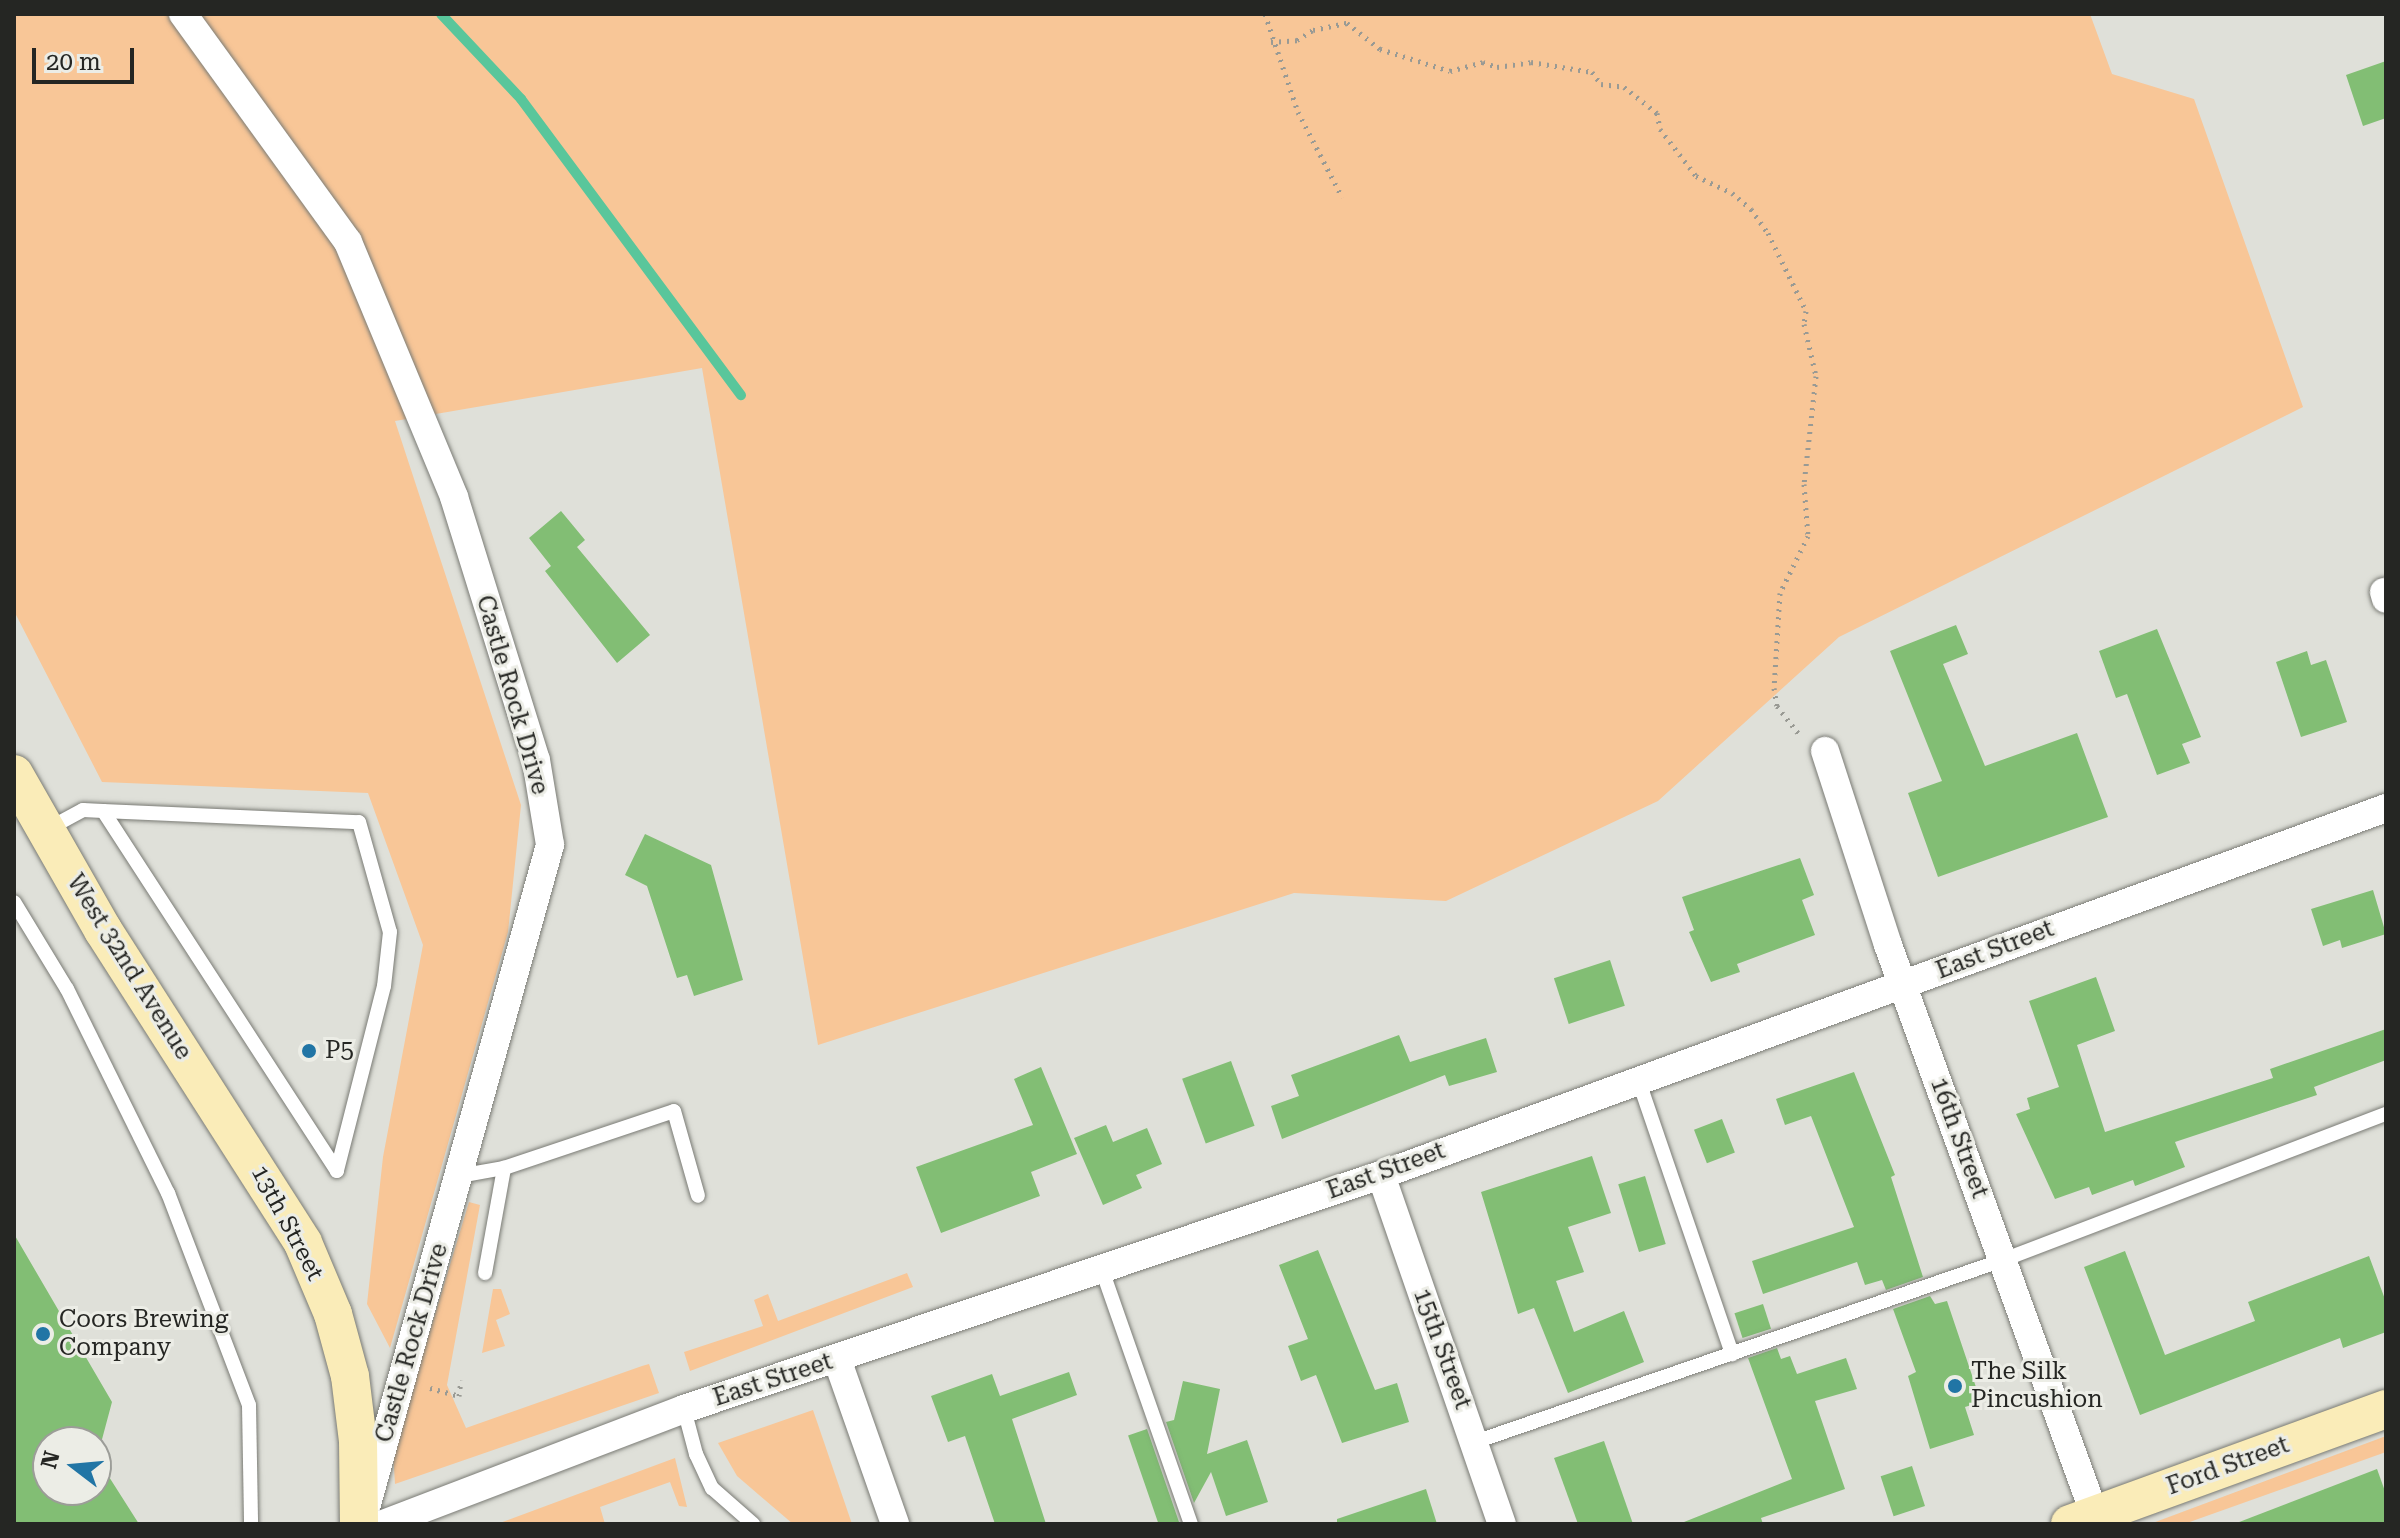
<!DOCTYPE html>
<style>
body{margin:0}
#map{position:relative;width:2400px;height:1538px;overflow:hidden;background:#dfe0d9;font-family:"Roboto Serif",serif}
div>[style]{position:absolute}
.green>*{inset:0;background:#f8c697}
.stream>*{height:10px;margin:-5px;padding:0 5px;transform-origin:5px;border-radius:5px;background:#59c69b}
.building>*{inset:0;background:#82be74;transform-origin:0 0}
.path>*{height:5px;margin-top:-2.5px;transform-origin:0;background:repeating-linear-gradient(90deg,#999a94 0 2px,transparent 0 8px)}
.roads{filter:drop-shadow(0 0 2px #7a7b75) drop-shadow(0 0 2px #7a7b75)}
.lane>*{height:14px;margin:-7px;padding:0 7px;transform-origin:7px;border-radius:7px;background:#fff}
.street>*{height:28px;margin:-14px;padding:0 14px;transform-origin:14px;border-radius:14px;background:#fff}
.secondary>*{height:38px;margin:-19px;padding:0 19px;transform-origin:19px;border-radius:19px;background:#faecb8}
.dots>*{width:22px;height:22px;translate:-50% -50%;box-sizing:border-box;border:4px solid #ecede6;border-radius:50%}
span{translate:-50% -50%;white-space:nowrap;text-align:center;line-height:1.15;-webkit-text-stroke:6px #ecede6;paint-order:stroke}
.street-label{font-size:24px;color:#252623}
.poi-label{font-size:24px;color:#252623}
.left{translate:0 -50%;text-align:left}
.frame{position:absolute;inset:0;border:16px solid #252623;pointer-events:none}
.north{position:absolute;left:32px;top:1426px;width:80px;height:80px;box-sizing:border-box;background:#ecede6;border:2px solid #9c9d98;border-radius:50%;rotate:286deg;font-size:22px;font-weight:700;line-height:32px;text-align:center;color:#252623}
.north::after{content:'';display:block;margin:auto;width:28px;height:36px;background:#2175a5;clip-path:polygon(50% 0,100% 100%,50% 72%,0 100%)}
.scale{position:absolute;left:32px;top:48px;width:102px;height:36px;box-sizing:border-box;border:4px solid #252623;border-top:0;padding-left:10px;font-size:24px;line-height:28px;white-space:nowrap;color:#252623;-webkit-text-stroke:6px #ecede6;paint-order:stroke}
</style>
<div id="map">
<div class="green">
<i style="clip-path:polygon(14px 14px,2090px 14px,2112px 74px,2194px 99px,2303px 407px,1839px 637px,1658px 801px,1446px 901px,1294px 893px,818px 1045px,702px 368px,395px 421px,521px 805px,508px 932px,390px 1348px,367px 1304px,383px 1157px,423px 945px,368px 793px,102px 782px,14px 611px)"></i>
<i style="clip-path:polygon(469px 1202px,480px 1205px,447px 1385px,466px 1428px,642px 1366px,649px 1364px,659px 1393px,395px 1484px,393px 1453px)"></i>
<i style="clip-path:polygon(907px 1273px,913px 1287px,690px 1371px,684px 1352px,763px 1326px,754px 1300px,768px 1294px,778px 1321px)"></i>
<i style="clip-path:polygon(493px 1289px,501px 1289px,510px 1314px,496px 1320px,505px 1346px,482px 1353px)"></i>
<i style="clip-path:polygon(813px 1410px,852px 1524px,793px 1524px,737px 1476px,718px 1443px)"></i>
<i style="clip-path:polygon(2386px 1436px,2386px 1452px,2184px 1524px,2150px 1524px)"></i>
<i style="clip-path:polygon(675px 1458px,687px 1507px,679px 1506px,670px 1482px,600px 1507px,605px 1524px,497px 1524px)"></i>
</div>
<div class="stream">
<i style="left:441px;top:14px;width:117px;rotate:46.7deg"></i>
<i style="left:521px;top:99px;width:369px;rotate:53.4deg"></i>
</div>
<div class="building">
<i style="clip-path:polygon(2386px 61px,2386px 118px,2363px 126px,2346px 75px)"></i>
<i style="clip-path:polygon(561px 511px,585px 540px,577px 547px,650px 635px,617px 663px,545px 571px,551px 566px,529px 538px)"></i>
<i style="clip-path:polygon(1956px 625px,1968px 654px,1943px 664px,1985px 766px,2077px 733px,2108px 817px,1938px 877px,1908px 793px,1942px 781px,1890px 651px)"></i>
<i style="clip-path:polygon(2157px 629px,2201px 737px,2182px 744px,2190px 763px,2157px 775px,2127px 694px,2116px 698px,2099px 651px)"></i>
<i style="clip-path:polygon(2307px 651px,2311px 665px,2326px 660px,2347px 722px,2301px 737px,2276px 662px)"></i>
<i style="clip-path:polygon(645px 834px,711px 865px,743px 980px,694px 996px,687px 975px,677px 978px,647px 886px,625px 875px)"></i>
<i style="clip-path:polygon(1800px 858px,1814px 895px,1802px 900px,1815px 935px,1737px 964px,1740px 972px,1711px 982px,1689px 932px,1694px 930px,1682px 897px)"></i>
<i style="clip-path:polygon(2373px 890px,2386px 934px,2342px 948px,2340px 940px,2323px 946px,2311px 909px)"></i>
<i style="left:1610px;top:960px;width:48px;height:59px;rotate:72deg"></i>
<i style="clip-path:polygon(2096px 977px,2115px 1031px,2077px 1045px,2105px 1132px,2273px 1078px,2270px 1069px,2386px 1029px,2386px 1060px,2314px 1087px,2317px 1095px,2175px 1142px,2185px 1167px,2135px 1186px,2133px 1180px,2092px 1195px,2089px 1187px,2055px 1199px,2016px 1114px,2030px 1109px,2027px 1098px,2059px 1087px,2029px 1001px)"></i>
<i style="clip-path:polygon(1399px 1035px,1410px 1062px,1486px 1038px,1497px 1072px,1449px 1086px,1445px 1075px,1282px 1139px,1271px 1106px,1299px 1096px,1291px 1075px)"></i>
<i style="left:1231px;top:1061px;width:69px;height:52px;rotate:70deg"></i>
<i style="clip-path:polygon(1041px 1067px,1077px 1154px,1031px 1172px,1040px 1196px,941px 1233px,916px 1167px,1033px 1125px,1014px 1079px)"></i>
<i style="clip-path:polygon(1854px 1072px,1895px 1175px,1891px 1177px,1923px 1277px,1886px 1290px,1882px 1280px,1865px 1285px,1857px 1262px,1763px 1294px,1752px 1261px,1854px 1227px,1811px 1116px,1785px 1125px,1776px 1099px)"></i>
<i style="left:1722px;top:1119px;width:36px;height:30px;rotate:69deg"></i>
<i style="clip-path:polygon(1106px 1125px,1113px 1142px,1147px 1128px,1162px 1164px,1136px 1175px,1142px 1188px,1103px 1205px,1074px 1138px)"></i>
<i style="clip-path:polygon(1592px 1156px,1611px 1213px,1568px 1227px,1584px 1272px,1556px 1281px,1574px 1332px,1624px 1311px,1644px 1362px,1568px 1393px,1534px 1308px,1518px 1314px,1481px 1192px)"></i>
<i style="left:1645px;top:1176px;width:71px;height:28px;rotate:73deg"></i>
<i style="clip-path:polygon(evenodd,14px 1234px,112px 1402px,97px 1458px,139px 1524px,14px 1524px,14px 1234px,48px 1442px,96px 1442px,96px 1490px,48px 1490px,48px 1442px)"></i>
<i style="clip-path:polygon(1318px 1250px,1375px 1390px,1397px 1383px,1409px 1422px,1342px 1443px,1316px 1375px,1301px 1381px,1288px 1346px,1308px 1339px,1279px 1265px)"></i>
<i style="clip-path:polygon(2125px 1251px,2165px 1355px,2255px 1321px,2248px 1302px,2369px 1256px,2386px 1302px,2386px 1332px,2343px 1348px,2340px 1338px,2140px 1415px,2084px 1267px)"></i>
<i style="clip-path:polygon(1930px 1296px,1935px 1304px,1947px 1301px,1981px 1402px,1965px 1407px,1974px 1435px,1930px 1449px,1908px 1376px,1916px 1372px,1893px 1309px)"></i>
<i style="left:1763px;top:1304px;width:26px;height:30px;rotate:72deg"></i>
<i style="clip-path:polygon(1777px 1348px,1781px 1359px,1790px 1356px,1797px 1374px,1846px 1358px,1857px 1389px,1815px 1401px,1845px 1489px,1761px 1518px,1763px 1524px,1679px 1524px,1792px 1479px,1748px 1358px)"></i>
<i style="clip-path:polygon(1069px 1372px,1077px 1395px,1012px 1419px,1046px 1524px,995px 1524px,965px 1436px,948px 1442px,931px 1396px,992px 1374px,1000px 1396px)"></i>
<i style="clip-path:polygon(1183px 1381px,1220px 1389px,1207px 1454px,1247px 1440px,1268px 1502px,1226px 1516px,1211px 1472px,1194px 1503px,1166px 1422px,1174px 1420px)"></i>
<i style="left:1147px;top:1429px;width:101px;height:20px;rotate:71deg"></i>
<i style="clip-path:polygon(1604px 1441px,1633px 1524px,1578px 1524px,1554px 1458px)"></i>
<i style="left:1912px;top:1466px;width:42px;height:33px;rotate:72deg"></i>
<i style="clip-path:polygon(2377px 1469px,2386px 1494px,2386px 1524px,2234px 1524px)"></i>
<i style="clip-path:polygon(1426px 1489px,1437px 1524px,1337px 1524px,1337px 1519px)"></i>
</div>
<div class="path">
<i style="left:1265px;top:14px;width:103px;rotate:71.4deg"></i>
<i style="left:1298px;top:112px;width:96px;rotate:62.6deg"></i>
<i style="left:1271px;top:42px;width:26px;rotate:-4deg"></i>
<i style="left:1297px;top:40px;width:19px;rotate:-32deg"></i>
<i style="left:1313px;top:30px;width:35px;rotate:-12deg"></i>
<i style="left:1347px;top:23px;width:42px;rotate:38.2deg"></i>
<i style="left:1380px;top:49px;width:73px;rotate:17.4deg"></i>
<i style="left:1450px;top:71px;width:34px;rotate:-15deg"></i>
<i style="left:1483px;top:62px;width:15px;rotate:20deg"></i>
<i style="left:1497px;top:67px;width:34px;rotate:-8deg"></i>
<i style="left:1531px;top:62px;width:62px;rotate:9.3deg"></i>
<i style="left:1592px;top:72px;width:15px;rotate:53deg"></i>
<i style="left:1601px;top:84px;width:23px;rotate:7deg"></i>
<i style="left:1624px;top:87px;width:42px;rotate:38.2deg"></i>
<i style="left:1657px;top:113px;width:16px;rotate:79deg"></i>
<i style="left:1660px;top:129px;width:59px;rotate:52.5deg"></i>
<i style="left:1696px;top:176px;width:40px;rotate:25deg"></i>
<i style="left:1732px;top:193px;width:25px;rotate:40deg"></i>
<i style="left:1751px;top:209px;width:29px;rotate:55deg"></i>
<i style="left:1768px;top:233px;width:87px;rotate:64deg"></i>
<i style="left:1806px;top:311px;width:13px;rotate:99deg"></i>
<i style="left:1804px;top:324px;width:53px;rotate:77deg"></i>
<i style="left:1816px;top:376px;width:109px;rotate:96.3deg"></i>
<i style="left:1804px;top:484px;width:52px;rotate:85.6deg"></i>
<i style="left:1808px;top:536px;width:64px;rotate:116.2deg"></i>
<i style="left:1780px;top:593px;width:95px;rotate:93.6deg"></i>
<i style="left:1774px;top:688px;width:18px;rotate:81deg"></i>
<i style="left:1777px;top:706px;width:37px;rotate:52deg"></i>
<i style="left:430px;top:1388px;width:30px;rotate:15deg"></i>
<i style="left:459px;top:1396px;width:16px;rotate:-83deg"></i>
</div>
<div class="roads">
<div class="lane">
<i style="left:46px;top:830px;width:42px;rotate:-28.4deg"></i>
<i style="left:83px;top:810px;width:20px;rotate:3deg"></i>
<i style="left:103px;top:811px;width:256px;rotate:2.5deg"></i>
<i style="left:359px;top:822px;width:114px;rotate:74.3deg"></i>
<i style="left:390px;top:932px;width:54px;rotate:96.3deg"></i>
<i style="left:384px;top:986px;width:191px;rotate:104.3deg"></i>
<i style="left:337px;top:1171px;width:429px;rotate:-123deg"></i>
<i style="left:14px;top:902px;width:102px;rotate:58.7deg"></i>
<i style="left:67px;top:989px;width:228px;rotate:63.7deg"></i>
<i style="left:168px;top:1193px;width:227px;rotate:69.1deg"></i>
<i style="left:249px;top:1405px;width:119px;rotate:89deg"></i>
<i style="left:1638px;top:1079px;width:291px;rotate:71.1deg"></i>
<i style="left:459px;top:1176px;width:46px;rotate:-10.1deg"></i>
<i style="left:504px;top:1168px;width:179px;rotate:-18.5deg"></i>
<i style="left:674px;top:1111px;width:88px;rotate:74.2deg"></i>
<i style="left:1102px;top:1270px;width:269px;rotate:70.7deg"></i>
<i style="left:485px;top:1273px;width:107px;rotate:-79.7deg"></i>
<i style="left:684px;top:1409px;width:47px;rotate:75.1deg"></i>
<i style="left:696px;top:1454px;width:38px;rotate:65deg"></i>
<i style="left:712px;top:1488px;width:55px;rotate:41.3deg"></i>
<i style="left:1475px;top:1442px;width:558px;rotate:-19.02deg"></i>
<i style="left:2003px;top:1260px;width:410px;rotate:-20.9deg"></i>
</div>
<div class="street">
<i style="left:183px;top:14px;width:281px;rotate:54.1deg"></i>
<i style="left:348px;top:242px;width:276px;rotate:67.4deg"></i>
<i style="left:454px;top:497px;width:275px;rotate:72.7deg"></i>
<i style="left:536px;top:760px;width:86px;rotate:80.6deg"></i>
<i style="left:550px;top:845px;width:684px;rotate:105.52deg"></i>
<i style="left:2384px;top:592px;width:7px;rotate:74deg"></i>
<i style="left:1825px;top:751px;width:204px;rotate:72deg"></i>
<i style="left:1888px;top:945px;width:616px;rotate:70.06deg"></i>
<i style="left:1381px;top:1175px;width:369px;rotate:70.9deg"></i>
<i style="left:837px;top:1359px;width:175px;rotate:70.6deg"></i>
<i style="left:383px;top:1524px;width:322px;rotate:-20.9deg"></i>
<i style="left:684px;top:1409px;width:735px;rotate:-18.56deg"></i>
<i style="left:1381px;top:1175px;width:1070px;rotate:-20.06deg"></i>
</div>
<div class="secondary">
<i style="left:14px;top:774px;width:180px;rotate:60.3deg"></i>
<i style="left:103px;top:930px;width:371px;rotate:57.4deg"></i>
<i style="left:303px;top:1243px;width:77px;rotate:67.1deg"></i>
<i style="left:333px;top:1314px;width:64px;rotate:74.7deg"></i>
<i style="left:350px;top:1376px;width:65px;rotate:83deg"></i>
<i style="left:358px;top:1441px;width:83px;rotate:89.3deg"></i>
<i style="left:2070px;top:1524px;width:336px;rotate:-20deg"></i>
</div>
</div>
<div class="dots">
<i style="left:309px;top:1051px;background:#2175a5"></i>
<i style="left:43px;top:1334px;background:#2175a5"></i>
<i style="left:1955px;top:1386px;background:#2175a5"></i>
</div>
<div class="street-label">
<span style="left:512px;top:695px;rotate:74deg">Castle Rock Drive</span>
<span style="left:1995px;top:950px;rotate:-21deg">East Street</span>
<span style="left:129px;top:967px;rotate:58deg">West 32nd Avenue</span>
<span style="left:1959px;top:1138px;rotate:70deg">16th Street</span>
<span style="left:1386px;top:1171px;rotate:-20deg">East Street</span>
<span style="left:287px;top:1223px;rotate:62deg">13th Street</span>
<span style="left:412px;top:1343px;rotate:-74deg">Castle Rock Drive</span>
<span style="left:1442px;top:1349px;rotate:70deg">15th Street</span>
<span style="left:773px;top:1380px;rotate:-18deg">East Street</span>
<span style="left:2228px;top:1466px;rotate:-20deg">Ford Street</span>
</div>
<div class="poi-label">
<span class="left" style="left:325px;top:1051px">P5</span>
<span class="left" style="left:59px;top:1334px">Coors Brewing<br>Company</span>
<span class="left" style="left:1971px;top:1386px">The Silk<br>Pincushion</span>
</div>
<div class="frame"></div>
<div class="north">N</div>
<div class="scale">20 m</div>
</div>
